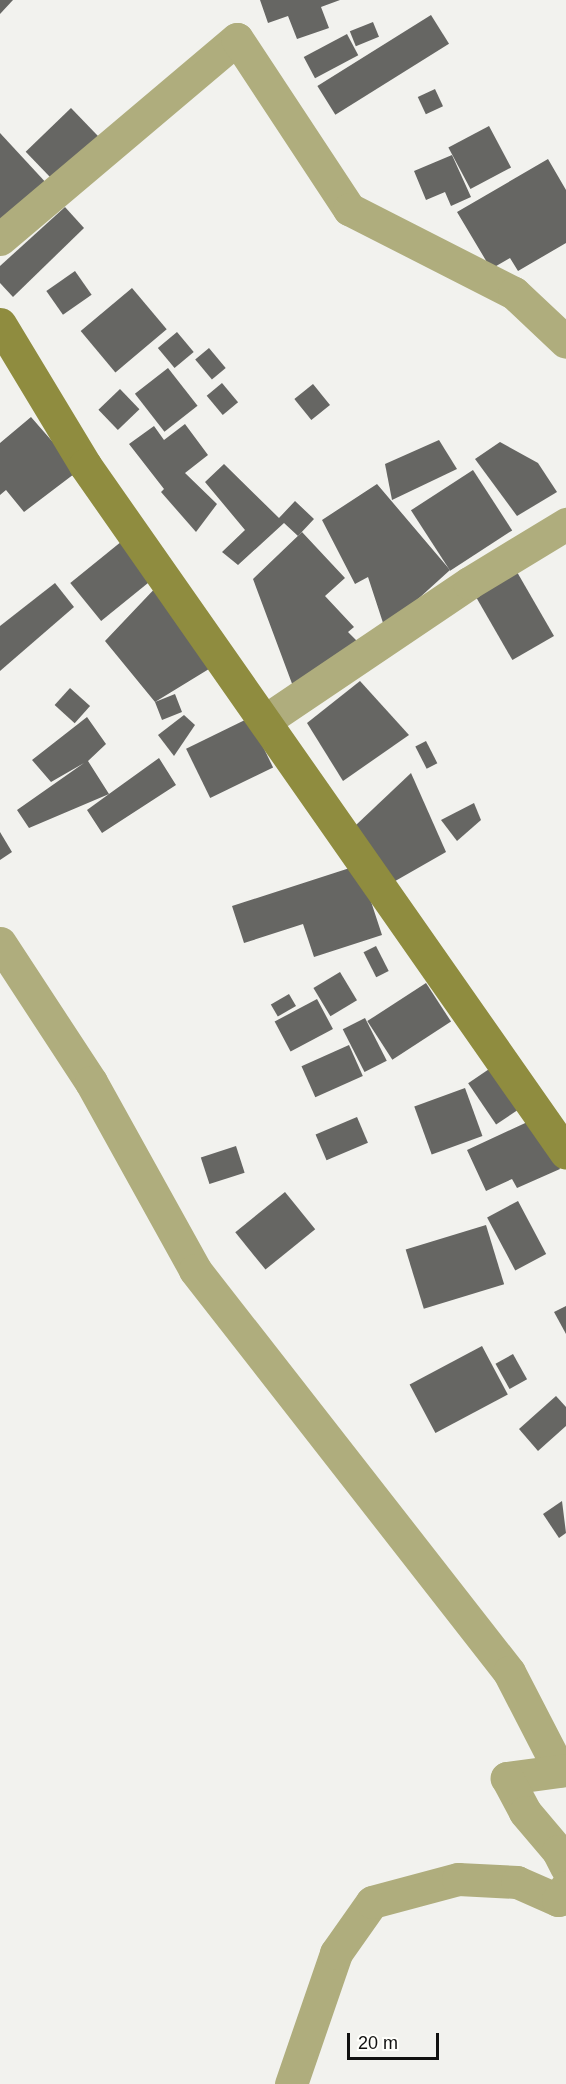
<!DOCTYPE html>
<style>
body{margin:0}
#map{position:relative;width:566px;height:2084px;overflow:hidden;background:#f2f2ee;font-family:Arial,sans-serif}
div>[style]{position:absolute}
.building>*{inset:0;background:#666663;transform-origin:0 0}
.street>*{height:33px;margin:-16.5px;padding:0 16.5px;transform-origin:16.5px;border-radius:16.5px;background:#afad7d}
.secondary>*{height:33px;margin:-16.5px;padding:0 16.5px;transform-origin:16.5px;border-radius:16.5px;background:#8f8c3f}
span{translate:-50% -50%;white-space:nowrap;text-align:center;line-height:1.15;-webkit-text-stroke:4.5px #fffffb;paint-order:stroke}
.scale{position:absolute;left:347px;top:2033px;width:92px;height:27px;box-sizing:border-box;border:3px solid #111110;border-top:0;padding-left:8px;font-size:18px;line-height:21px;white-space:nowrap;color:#111110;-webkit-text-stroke:4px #fffffb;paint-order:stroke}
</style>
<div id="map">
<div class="building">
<i style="clip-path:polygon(0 0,13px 0,0 14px)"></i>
<i style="clip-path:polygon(260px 0,340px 0,321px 7px,329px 28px,297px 39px,288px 16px,268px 23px)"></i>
<i style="left:431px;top:15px;width:34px;height:134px;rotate:58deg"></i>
<i style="left:373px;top:22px;width:16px;height:25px;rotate:68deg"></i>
<i style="left:347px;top:34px;width:24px;height:49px;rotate:62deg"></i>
<i style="left:435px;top:89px;width:19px;height:19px;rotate:65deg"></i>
<i style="left:71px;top:108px;width:43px;height:63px;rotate:46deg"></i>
<i style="left:489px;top:126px;width:47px;height:46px;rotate:62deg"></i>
<i style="clip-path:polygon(0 133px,49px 186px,0 230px)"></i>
<i style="clip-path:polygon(452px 155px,471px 197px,451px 206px,445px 192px,426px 200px,414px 171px)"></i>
<i style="clip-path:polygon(548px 159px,566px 190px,566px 243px,518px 271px,510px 258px,491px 269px,457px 212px)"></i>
<i style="clip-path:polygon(65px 207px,84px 228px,13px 297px,0 283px,0 266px)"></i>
<i style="left:75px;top:271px;width:29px;height:35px;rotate:55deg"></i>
<i style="left:132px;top:288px;width:54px;height:67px;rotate:50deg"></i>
<i style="left:177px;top:332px;width:26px;height:25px;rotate:50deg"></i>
<i style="left:209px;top:348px;width:26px;height:18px;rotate:50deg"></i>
<i style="left:168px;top:368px;width:48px;height:42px;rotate:52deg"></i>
<i style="left:222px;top:383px;width:25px;height:20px;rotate:50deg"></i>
<i style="left:313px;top:384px;width:27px;height:24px;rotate:51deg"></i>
<i style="left:120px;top:389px;width:28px;height:30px;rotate:46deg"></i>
<i style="clip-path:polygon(31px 417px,78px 471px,24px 512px,6px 490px,0 495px,0 443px)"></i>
<i style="clip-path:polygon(185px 424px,208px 455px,185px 473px,217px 504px,196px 532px,161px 492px,164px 489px,129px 444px,154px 426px,164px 440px)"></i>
<i style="clip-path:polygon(439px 440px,457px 469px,392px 500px,385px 464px)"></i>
<i style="clip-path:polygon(500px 442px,538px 463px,557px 492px,517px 516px,475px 459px)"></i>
<i style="clip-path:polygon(224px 464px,279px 518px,295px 501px,314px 519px,298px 536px,284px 523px,238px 565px,222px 552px,245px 530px,205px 482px)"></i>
<i style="left:473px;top:470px;width:72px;height:74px;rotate:57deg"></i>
<i style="clip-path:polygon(377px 484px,450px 570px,385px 629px,368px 577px,355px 584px,322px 520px)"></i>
<i style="clip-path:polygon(302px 532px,345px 578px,325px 596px,354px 627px,348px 632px,357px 641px,294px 689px,253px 579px)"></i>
<i style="left:127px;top:537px;width:49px;height:73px;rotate:51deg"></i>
<i style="left:517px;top:572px;width:74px;height:48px;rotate:60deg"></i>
<i style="clip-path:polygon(161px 582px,222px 661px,155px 702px,175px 694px,182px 712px,162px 720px,155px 702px,105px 641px)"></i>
<i style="clip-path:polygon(55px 583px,74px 607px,0 671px,0 626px)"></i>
<i style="clip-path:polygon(360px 681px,409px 735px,343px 781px,307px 723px)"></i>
<i style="left:70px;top:688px;width:27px;height:23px;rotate:42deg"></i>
<i style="clip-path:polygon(184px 715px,195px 725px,174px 756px,158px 735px)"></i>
<i style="clip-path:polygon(87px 717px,106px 744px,88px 761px,109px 794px,159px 758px,176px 785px,102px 833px,87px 810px,109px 794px,29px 828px,17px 810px,84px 763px,51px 782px,32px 760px)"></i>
<i style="left:249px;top:718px;width:55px;height:70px;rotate:64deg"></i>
<i style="left:426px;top:741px;width:25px;height:12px;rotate:63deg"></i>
<i style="clip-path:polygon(411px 773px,446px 852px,390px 884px,356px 825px)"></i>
<i style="clip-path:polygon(474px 803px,481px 820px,457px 841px,441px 820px)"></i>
<i style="clip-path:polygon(0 832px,12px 852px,0 860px)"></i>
<i style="clip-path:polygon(359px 865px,382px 935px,314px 957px,303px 924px,244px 943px,232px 906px)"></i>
<i style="left:376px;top:946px;width:28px;height:14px;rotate:63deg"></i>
<i style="left:340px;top:972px;width:33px;height:31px;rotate:59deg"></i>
<i style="left:426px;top:983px;width:46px;height:70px;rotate:57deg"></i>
<i style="left:289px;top:994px;width:14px;height:21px;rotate:60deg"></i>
<i style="left:317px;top:999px;width:34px;height:48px;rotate:62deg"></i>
<i style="left:365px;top:1018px;width:48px;height:25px;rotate:63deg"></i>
<i style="left:349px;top:1045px;width:34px;height:52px;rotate:66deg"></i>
<i style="left:498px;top:1063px;width:50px;height:36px;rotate:56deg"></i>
<i style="left:465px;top:1088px;width:51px;height:54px;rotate:70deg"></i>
<i style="left:357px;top:1117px;width:28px;height:45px;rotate:67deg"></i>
<i style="clip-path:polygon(536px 1118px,560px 1169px,517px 1188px,512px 1179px,486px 1191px,467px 1150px)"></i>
<i style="left:236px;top:1146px;width:28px;height:37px;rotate:72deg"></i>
<i style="left:285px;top:1192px;width:48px;height:64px;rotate:51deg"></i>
<i style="left:518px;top:1201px;width:60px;height:35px;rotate:62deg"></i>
<i style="left:486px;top:1225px;width:62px;height:84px;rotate:73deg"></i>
<i style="clip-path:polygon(566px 1306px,566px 1334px,554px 1312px)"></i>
<i style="left:482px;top:1346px;width:55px;height:82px;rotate:62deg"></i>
<i style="left:513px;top:1354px;width:29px;height:20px;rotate:61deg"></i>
<i style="clip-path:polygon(556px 1396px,566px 1407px,566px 1426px,538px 1451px,519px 1429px)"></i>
<i style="clip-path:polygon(562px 1501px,566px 1533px,559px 1538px,543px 1514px)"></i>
</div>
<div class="street">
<i style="left:0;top:239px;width:310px;rotate:-40.2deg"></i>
<i style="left:237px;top:39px;width:204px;rotate:56.6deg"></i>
<i style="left:349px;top:209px;width:185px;rotate:27deg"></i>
<i style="left:514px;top:293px;width:71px;rotate:43.3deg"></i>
<i style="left:266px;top:720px;width:245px;rotate:-34deg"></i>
<i style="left:469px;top:583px;width:114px;rotate:-31.3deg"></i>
<i style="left:0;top:943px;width:166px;rotate:56.8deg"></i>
<i style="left:91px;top:1082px;width:215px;rotate:61deg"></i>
<i style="left:195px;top:1270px;width:510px;rotate:52.01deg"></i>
<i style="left:509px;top:1672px;width:111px;rotate:62.7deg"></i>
<i style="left:566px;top:1770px;width:60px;rotate:172.3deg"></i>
<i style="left:507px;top:1778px;width:38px;rotate:62deg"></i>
<i style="left:525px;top:1812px;width:51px;rotate:49.8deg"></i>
<i style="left:558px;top:1851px;width:18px;rotate:63deg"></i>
<i style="left:291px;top:2084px;width:139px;rotate:-71deg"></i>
<i style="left:336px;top:1953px;width:62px;rotate:-54.8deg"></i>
<i style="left:372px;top:1902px;width:89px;rotate:-15deg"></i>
<i style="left:458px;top:1879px;width:59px;rotate:2.9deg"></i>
<i style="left:517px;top:1882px;width:45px;rotate:23.7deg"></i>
<i style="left:558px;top:1900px;width:15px;rotate:-58deg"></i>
</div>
<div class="secondary">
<i style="left:0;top:324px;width:165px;rotate:58.9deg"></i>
<i style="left:85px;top:465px;width:839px;rotate:55.04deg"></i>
</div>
<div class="scale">20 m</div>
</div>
